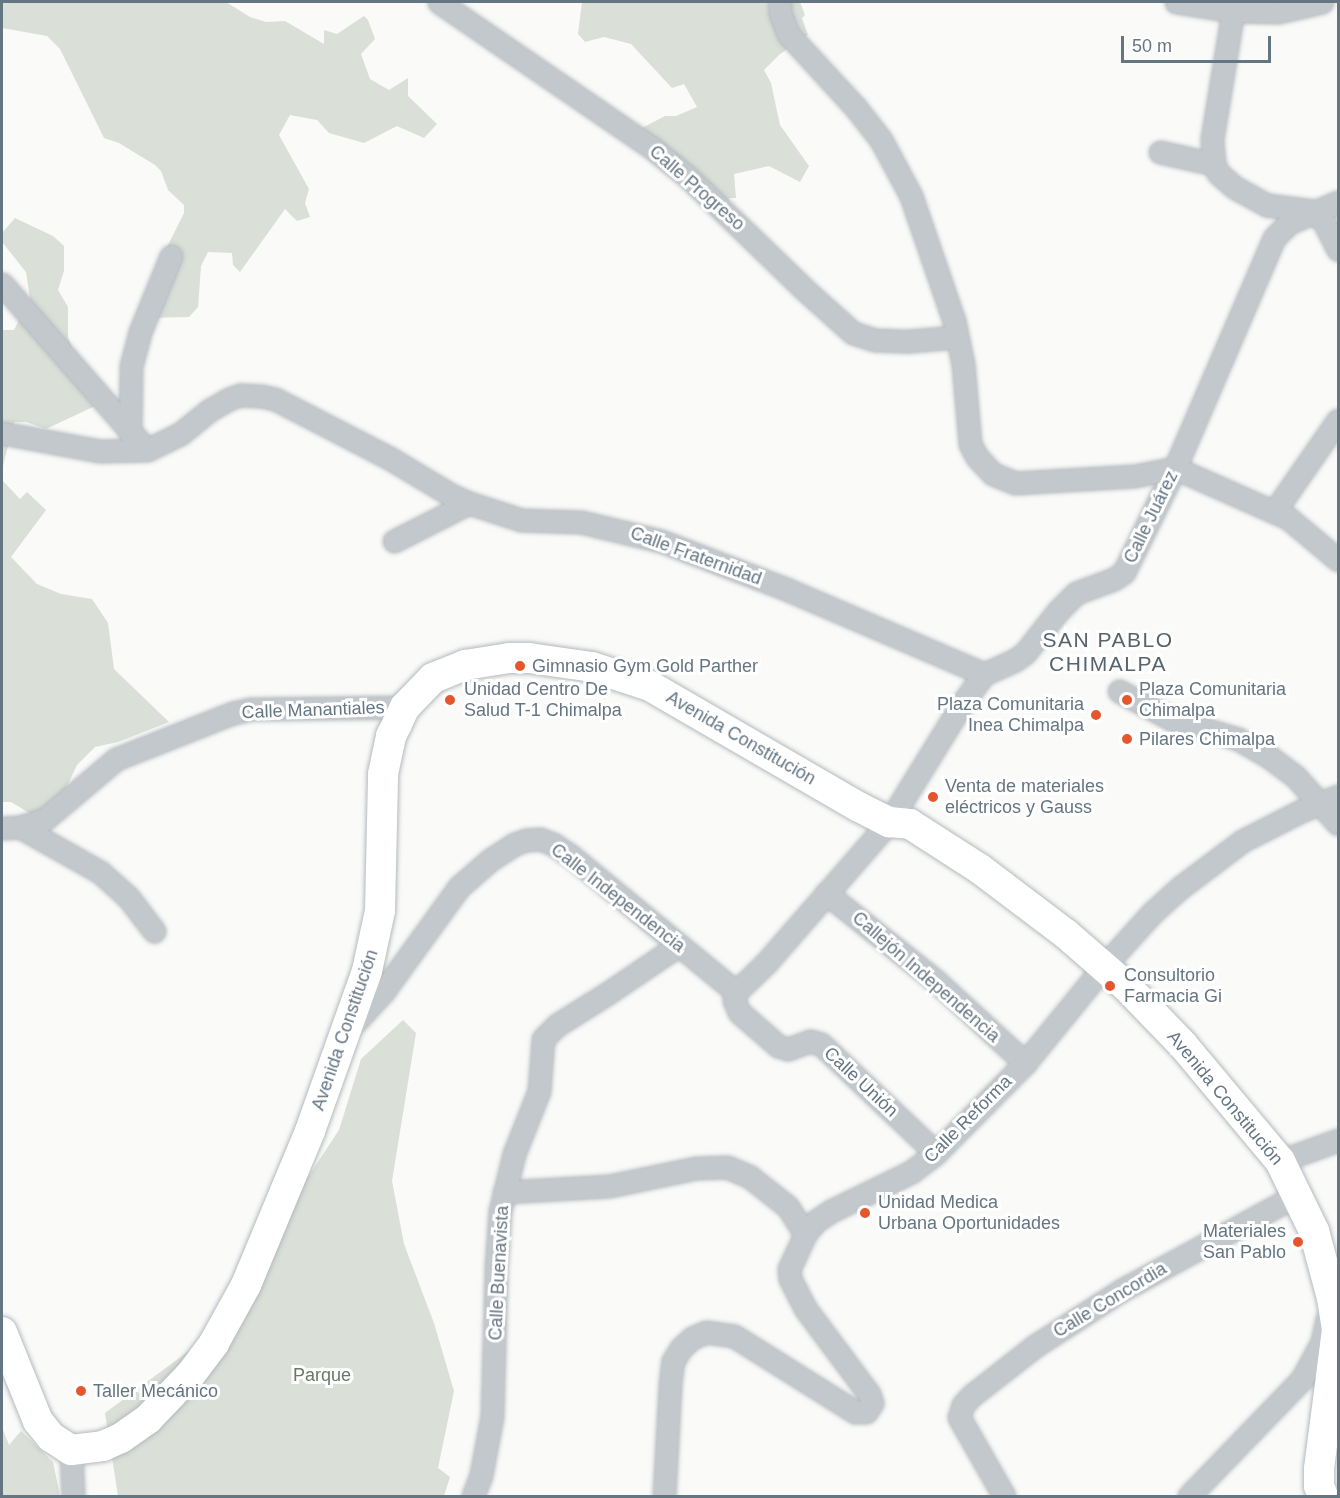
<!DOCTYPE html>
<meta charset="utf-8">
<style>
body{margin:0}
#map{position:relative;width:1340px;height:1498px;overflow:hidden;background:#fafaf8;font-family:Helvetica,sans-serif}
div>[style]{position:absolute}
.green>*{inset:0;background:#dadfd7}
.roads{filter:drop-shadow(0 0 2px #b3babf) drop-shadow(0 0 2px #b3babf)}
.minor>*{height:21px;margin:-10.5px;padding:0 10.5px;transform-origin:10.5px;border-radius:10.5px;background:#c3c8cc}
.secondary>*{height:30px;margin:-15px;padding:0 15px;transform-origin:15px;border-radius:15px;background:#fff}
.dots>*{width:16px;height:16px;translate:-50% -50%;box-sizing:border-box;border:3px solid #fff;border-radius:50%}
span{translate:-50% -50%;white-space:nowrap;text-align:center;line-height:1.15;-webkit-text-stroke:6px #fff;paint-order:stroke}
.street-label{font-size:18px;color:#657683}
.poi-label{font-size:18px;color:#657683}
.left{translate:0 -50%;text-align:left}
.right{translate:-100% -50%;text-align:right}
.park-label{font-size:18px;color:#687a64}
.quarter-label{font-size:21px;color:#57646e;letter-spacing:1.5px}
.frame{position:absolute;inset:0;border:3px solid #657683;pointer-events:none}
.scale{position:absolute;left:1121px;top:36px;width:150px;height:27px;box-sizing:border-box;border:3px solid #657683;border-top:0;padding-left:8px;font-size:18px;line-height:21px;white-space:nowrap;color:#657683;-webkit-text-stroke:4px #fff;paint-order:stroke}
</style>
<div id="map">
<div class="green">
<i style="clip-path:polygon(2px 2px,226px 2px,250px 17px,266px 22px,285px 21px,324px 44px,324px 30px,337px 34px,364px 16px,368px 20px,375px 39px,361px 54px,370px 79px,389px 90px,408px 78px,408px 96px,437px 124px,424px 138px,397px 126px,364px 143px,329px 133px,317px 120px,290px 115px,279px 135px,309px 189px,305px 203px,310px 217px,297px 221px,285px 209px,240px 272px,233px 265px,232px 253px,208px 252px,201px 266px,198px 307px,189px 317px,146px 318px,164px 253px,184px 213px,184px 205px,168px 190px,161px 171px,155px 165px,119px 143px,104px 138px,60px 49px,47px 36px,2px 28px)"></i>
<i style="clip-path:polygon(582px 2px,800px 2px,805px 15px,802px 18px,808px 35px,780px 54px,764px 70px,771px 83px,780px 125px,809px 166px,800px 182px,769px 166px,734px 174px,736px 198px,729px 198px,729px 205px,641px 151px,642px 128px,665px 116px,676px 116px,697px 107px,684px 84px,672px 88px,631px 44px,604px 37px,585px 42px,578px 34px)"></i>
<i style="clip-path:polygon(15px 218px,53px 236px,64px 246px,64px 271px,58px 290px,68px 307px,68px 337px,72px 348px,88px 370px,95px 406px,46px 429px,26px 422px,14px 422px,2px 470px,2px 330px,14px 330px,30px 298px,26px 272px,2px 242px,2px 233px)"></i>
<i style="clip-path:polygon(2px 480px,20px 499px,27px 492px,46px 510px,11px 557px,37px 584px,61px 594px,92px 599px,108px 623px,114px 669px,169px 722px,118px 742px,95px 747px,77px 765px,53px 816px,31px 814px,11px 802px,2px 802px)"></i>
<i style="clip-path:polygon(403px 1020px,416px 1033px,392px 1181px,404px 1244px,434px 1323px,454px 1391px,438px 1468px,450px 1477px,444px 1496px,118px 1496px,105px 1413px,198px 1344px,339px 1130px,361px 1059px)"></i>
<i style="clip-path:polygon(2px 1427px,9px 1445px,21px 1431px,53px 1462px,60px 1496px,2px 1496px)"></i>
</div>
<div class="roads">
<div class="minor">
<i style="left:439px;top:2px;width:257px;rotate:34.4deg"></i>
<i style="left:651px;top:147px;width:46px;rotate:38.9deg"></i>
<i style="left:687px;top:176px;width:164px;rotate:44deg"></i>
<i style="left:805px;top:290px;width:64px;rotate:41.9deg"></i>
<i style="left:853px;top:333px;width:23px;rotate:18deg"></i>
<i style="left:875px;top:340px;width:34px;rotate:2deg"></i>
<i style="left:909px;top:341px;width:48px;rotate:-4.8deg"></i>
<i style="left:780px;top:2px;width:11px;rotate:90deg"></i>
<i style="left:780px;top:13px;width:22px;rotate:69deg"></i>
<i style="left:788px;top:34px;width:100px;rotate:47.4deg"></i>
<i style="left:856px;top:108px;width:41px;rotate:52deg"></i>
<i style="left:881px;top:140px;width:64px;rotate:61.8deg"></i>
<i style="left:911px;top:196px;width:132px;rotate:71deg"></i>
<i style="left:954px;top:321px;width:44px;rotate:78.2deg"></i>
<i style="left:963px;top:364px;width:80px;rotate:85deg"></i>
<i style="left:970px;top:444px;width:15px;rotate:62deg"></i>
<i style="left:977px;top:457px;width:23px;rotate:47deg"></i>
<i style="left:993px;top:474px;width:24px;rotate:22deg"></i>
<i style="left:1015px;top:483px;width:119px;rotate:-3.4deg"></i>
<i style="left:1134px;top:476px;width:42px;rotate:-11deg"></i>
<i style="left:1175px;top:468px;width:124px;rotate:23.9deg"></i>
<i style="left:1288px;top:518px;width:65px;rotate:40deg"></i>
<i style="left:1176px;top:2px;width:58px;rotate:9deg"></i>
<i style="left:1233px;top:11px;width:45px;rotate:1.3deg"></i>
<i style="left:1278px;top:12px;width:45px;rotate:-12.8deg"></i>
<i style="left:1160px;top:152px;width:55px;rotate:12.5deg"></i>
<i style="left:1214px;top:164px;width:10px;rotate:66deg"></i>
<i style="left:1218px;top:173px;width:21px;rotate:41deg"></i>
<i style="left:1234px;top:187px;width:38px;rotate:29deg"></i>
<i style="left:1267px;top:205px;width:47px;rotate:7.3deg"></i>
<i style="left:1314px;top:211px;width:15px;rotate:48deg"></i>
<i style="left:1324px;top:222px;width:31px;rotate:63deg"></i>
<i style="left:1214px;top:164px;width:25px;rotate:-95deg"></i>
<i style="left:1212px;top:139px;width:130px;rotate:-80.7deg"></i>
<i style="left:1233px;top:11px;width:9px;rotate:-96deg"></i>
<i style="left:2px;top:284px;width:220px;rotate:48.9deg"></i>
<i style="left:2px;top:433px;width:100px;rotate:10.4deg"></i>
<i style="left:100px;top:451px;width:47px;rotate:-1.2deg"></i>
<i style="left:147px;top:450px;width:37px;rotate:-26deg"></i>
<i style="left:180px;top:434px;width:36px;rotate:-39deg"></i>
<i style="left:208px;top:411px;width:24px;rotate:-30deg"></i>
<i style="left:229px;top:399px;width:12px;rotate:-20deg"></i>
<i style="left:240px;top:395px;width:21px;rotate:3deg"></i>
<i style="left:261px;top:396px;width:14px;rotate:12deg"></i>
<i style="left:275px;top:399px;width:131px;rotate:27.3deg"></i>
<i style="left:391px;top:459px;width:70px;rotate:31deg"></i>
<i style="left:451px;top:495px;width:20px;rotate:24deg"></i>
<i style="left:469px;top:503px;width:55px;rotate:18.1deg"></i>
<i style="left:521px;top:520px;width:60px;rotate:1.9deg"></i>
<i style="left:581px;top:522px;width:82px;rotate:13.4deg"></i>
<i style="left:661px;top:541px;width:134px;rotate:21deg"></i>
<i style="left:786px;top:589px;width:215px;rotate:23.2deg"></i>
<i style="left:130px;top:433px;width:67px;rotate:-89.1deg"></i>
<i style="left:131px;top:366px;width:35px;rotate:-75deg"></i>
<i style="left:140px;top:332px;width:82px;rotate:-67.8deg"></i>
<i style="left:1274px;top:512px;width:112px;rotate:-55.2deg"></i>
<i style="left:394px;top:541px;width:84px;rotate:-26.9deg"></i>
<i style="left:1119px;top:691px;width:59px;rotate:28.3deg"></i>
<i style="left:1171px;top:719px;width:70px;rotate:16.6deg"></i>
<i style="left:1238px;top:739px;width:34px;rotate:30deg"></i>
<i style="left:1268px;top:756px;width:34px;rotate:37deg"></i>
<i style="left:1295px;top:776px;width:64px;rotate:48.1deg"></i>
<i style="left:20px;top:827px;width:92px;rotate:29.4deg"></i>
<i style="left:100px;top:872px;width:38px;rotate:42deg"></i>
<i style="left:128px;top:897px;width:43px;rotate:52.6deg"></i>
<i style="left:2px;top:828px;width:18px;rotate:-3deg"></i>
<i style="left:20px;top:827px;width:26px;rotate:-18deg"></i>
<i style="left:45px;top:819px;width:93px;rotate:-40.2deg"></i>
<i style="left:116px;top:759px;width:126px;rotate:-21.5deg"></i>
<i style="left:233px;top:713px;width:18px;rotate:-13deg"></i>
<i style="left:251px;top:709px;width:154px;rotate:-0.7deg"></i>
<i style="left:826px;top:893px;width:142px;rotate:38.7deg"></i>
<i style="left:937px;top:982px;width:120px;rotate:42.6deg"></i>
<i style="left:736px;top:992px;width:42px;rotate:-44deg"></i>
<i style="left:766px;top:963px;width:187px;rotate:-48.9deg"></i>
<i style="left:889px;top:822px;width:139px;rotate:-58.3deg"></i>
<i style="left:962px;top:704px;width:37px;rotate:-54deg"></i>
<i style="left:984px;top:674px;width:34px;rotate:-24deg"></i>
<i style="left:1015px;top:660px;width:12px;rotate:-35deg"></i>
<i style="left:1025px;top:653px;width:53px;rotate:-51.8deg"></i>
<i style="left:1058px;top:611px;width:25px;rotate:-45deg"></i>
<i style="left:1076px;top:593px;width:40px;rotate:-20.2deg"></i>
<i style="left:1114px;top:579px;width:12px;rotate:-35deg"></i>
<i style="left:1124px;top:572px;width:116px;rotate:-63.9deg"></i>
<i style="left:1175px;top:468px;width:250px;rotate:-66.7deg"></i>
<i style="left:1274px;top:238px;width:21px;rotate:-45deg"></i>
<i style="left:1289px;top:223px;width:53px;rotate:-23.2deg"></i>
<i style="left:736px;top:992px;width:8px;rotate:104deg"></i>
<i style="left:734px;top:1000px;width:13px;rotate:67deg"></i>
<i style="left:739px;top:1012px;width:52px;rotate:41.1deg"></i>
<i style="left:778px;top:1046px;width:10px;rotate:17deg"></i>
<i style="left:788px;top:1049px;width:23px;rotate:-20deg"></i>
<i style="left:810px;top:1041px;width:11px;rotate:15deg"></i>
<i style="left:821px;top:1044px;width:158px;rotate:43.5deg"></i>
<i style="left:350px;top:1028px;width:49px;rotate:-47.5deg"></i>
<i style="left:383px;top:992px;width:130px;rotate:-54.1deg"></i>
<i style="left:459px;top:887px;width:41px;rotate:-41.1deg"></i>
<i style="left:490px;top:860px;width:30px;rotate:-33deg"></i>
<i style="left:515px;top:844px;width:12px;rotate:-20deg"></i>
<i style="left:526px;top:840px;width:14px;rotate:-4deg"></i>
<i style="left:540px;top:839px;width:14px;rotate:21deg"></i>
<i style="left:553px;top:844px;width:22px;rotate:34deg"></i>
<i style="left:571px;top:856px;width:214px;rotate:39.5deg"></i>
<i style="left:1280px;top:1161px;width:62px;rotate:-19.9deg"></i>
<i style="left:504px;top:1192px;width:105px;rotate:-3.3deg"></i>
<i style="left:609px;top:1186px;width:89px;rotate:-11.7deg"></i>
<i style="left:696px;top:1168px;width:31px;rotate:-2deg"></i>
<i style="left:727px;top:1167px;width:25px;rotate:23deg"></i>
<i style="left:750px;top:1177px;width:48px;rotate:38.3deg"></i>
<i style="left:788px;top:1207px;width:32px;rotate:58deg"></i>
<i style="left:71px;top:1450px;width:46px;rotate:87.5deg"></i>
<i style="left:473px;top:1496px;width:22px;rotate:-69deg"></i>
<i style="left:481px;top:1475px;width:60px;rotate:-79.4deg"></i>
<i style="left:492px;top:1416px;width:147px;rotate:-88.4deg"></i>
<i style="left:496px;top:1269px;width:58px;rotate:-86.1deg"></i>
<i style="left:500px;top:1211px;width:59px;rotate:-76.2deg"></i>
<i style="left:514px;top:1154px;width:68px;rotate:-68.4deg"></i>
<i style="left:539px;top:1091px;width:52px;rotate:-85.6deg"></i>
<i style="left:543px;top:1039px;width:20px;rotate:-45deg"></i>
<i style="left:557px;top:1025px;width:60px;rotate:-32.1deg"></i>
<i style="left:608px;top:993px;width:86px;rotate:-34.1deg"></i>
<i style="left:664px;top:1496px;width:112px;rotate:-86.9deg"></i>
<i style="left:670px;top:1384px;width:23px;rotate:-83deg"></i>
<i style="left:673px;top:1361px;width:15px;rotate:-58deg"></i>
<i style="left:681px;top:1348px;width:15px;rotate:-42deg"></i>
<i style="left:692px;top:1338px;width:15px;rotate:-23deg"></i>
<i style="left:706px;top:1332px;width:28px;rotate:8deg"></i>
<i style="left:734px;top:1336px;width:143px;rotate:32.1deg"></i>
<i style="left:855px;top:1412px;width:11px"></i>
<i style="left:866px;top:1412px;width:11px;rotate:-56deg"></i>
<i style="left:872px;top:1403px;width:9px;rotate:-108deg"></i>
<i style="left:869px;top:1394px;width:107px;rotate:-126.7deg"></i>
<i style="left:805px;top:1308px;width:34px;rotate:-117deg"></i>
<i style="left:790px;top:1278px;width:9px;rotate:-96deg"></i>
<i style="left:789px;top:1269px;width:38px;rotate:-65deg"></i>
<i style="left:805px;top:1234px;width:17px;rotate:-50deg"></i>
<i style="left:816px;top:1221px;width:18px;rotate:-34deg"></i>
<i style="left:831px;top:1211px;width:89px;rotate:-26deg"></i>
<i style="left:911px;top:1172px;width:31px;rotate:-37deg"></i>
<i style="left:936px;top:1153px;width:127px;rotate:-45.3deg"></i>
<i style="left:1025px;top:1063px;width:125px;rotate:-50.8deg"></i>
<i style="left:1104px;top:966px;width:73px;rotate:-47.8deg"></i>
<i style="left:1153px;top:912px;width:38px;rotate:-42deg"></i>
<i style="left:1181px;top:887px;width:76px;rotate:-37deg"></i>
<i style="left:1242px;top:841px;width:66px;rotate:-27deg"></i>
<i style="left:1301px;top:811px;width:40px;rotate:-22deg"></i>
<i style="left:1004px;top:1496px;width:91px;rotate:-119.7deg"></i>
<i style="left:959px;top:1417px;width:13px;rotate:-72deg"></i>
<i style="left:963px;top:1405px;width:12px;rotate:-48deg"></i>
<i style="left:971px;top:1396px;width:81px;rotate:-38deg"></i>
<i style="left:1035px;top:1346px;width:103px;rotate:-32.8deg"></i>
<i style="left:1122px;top:1290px;width:199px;rotate:-28.5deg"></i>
<i style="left:1189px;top:1496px;width:163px;rotate:-46deg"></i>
<i style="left:1302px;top:1379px;width:42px;rotate:-61.6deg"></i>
<i style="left:1322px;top:1342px;width:24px;rotate:-78deg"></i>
</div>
<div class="secondary">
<i style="left:2px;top:1332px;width:96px;rotate:68deg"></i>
<i style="left:38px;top:1421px;width:21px;rotate:51deg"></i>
<i style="left:51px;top:1437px;width:24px;rotate:33deg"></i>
<i style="left:71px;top:1450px;width:32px;rotate:-7deg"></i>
<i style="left:103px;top:1446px;width:20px;rotate:-24deg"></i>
<i style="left:121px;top:1438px;width:33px;rotate:-35deg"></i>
<i style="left:148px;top:1419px;width:62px;rotate:-46.3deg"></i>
<i style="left:191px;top:1374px;width:39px;rotate:-53deg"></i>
<i style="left:214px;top:1343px;width:66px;rotate:-61.1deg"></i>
<i style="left:246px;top:1285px;width:167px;rotate:-67.4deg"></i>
<i style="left:310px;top:1131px;width:170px;rotate:-70.4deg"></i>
<i style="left:367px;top:971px;width:61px;rotate:-77.8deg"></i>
<i style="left:380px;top:911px;width:137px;rotate:-88.7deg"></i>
<i style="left:383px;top:774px;width:39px;rotate:-78deg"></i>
<i style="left:391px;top:736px;width:13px;rotate:-63deg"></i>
<i style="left:397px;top:724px;width:19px;rotate:-65deg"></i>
<i style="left:405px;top:707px;width:40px;rotate:-46deg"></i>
<i style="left:433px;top:678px;width:35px;rotate:-22deg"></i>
<i style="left:465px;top:665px;width:45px;rotate:-9deg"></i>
<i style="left:509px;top:658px;width:20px"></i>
<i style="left:529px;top:658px;width:64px;rotate:8.1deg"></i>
<i style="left:592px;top:667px;width:61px;rotate:18.1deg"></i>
<i style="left:650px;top:686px;width:241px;rotate:30.1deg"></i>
<i style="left:859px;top:807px;width:34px;rotate:27deg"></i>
<i style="left:889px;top:822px;width:21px;rotate:5deg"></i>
<i style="left:910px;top:824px;width:83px;rotate:32.7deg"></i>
<i style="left:980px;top:869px;width:108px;rotate:37.1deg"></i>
<i style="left:1066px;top:934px;width:81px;rotate:41deg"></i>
<i style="left:1127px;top:987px;width:81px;rotate:46deg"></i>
<i style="left:1183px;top:1045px;width:151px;rotate:50.1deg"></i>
<i style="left:1280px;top:1161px;width:78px;rotate:64.1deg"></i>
<i style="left:1314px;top:1231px;width:69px;rotate:75deg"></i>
<i style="left:1332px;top:1298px;width:32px;rotate:81deg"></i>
<i style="left:1337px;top:1330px;width:140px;rotate:97.4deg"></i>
<i style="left:1319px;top:1469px;width:17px;rotate:90deg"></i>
<i style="left:1319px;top:1486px;width:11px;rotate:68deg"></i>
</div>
</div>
<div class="dots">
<i style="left:520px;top:666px;background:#e4572e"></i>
<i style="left:450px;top:700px;background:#e4572e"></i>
<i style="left:1127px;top:700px;background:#e4572e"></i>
<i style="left:1096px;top:715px;background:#e4572e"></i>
<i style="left:1127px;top:739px;background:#e4572e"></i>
<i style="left:933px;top:797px;background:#e4572e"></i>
<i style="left:1110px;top:986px;background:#e4572e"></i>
<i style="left:865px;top:1213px;background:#e4572e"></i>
<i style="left:1298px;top:1242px;background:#e4572e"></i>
<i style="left:81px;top:1391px;background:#e4572e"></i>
</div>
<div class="street-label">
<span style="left:697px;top:188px;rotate:41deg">Calle Progreso</span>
<span style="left:1151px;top:517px;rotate:-64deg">Calle Juárez</span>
<span style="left:696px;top:556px;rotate:20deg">Calle Fraternidad</span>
<span style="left:313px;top:710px;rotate:-2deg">Calle Manantiales</span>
<span style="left:741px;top:738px;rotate:30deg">Avenida Constitución</span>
<span style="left:618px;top:898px;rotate:38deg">Calle Independencia</span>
<span style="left:926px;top:977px;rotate:41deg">Callejón Independencia</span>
<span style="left:345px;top:1030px;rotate:-71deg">Avenida Constitución</span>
<span style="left:861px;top:1082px;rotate:43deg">Calle Unión</span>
<span style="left:1225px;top:1098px;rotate:50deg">Avenida Constitución</span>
<span style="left:968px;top:1119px;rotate:-45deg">Calle Reforma</span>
<span style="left:499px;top:1273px;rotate:-87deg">Calle Buenavista</span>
<span style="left:1110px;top:1300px;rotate:-31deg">Calle Concordia</span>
</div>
<div class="poi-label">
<span class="left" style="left:532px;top:666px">Gimnasio Gym Gold Parther</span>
<span class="left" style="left:464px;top:700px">Unidad Centro De<br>Salud T-1 Chimalpa</span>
<span class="left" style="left:1139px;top:700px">Plaza Comunitaria<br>Chimalpa</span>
<span class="right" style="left:1084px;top:715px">Plaza Comunitaria<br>Inea Chimalpa</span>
<span class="left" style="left:1139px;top:739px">Pilares Chimalpa</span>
<span class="left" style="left:945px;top:797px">Venta de materiales<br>eléctricos y Gauss</span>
<span class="left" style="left:1124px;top:986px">Consultorio<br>Farmacia Gi</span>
<span class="left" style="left:878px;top:1213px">Unidad Medica<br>Urbana Oportunidades</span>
<span class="right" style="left:1286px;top:1242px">Materiales<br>San Pablo</span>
<span class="left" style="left:93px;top:1391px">Taller Mecánico</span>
</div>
<div class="park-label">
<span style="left:322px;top:1375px">Parque</span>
</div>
<div class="quarter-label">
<span style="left:1108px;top:652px">SAN PABLO<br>CHIMALPA</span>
</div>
<div class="frame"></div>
<div class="scale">50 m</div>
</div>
